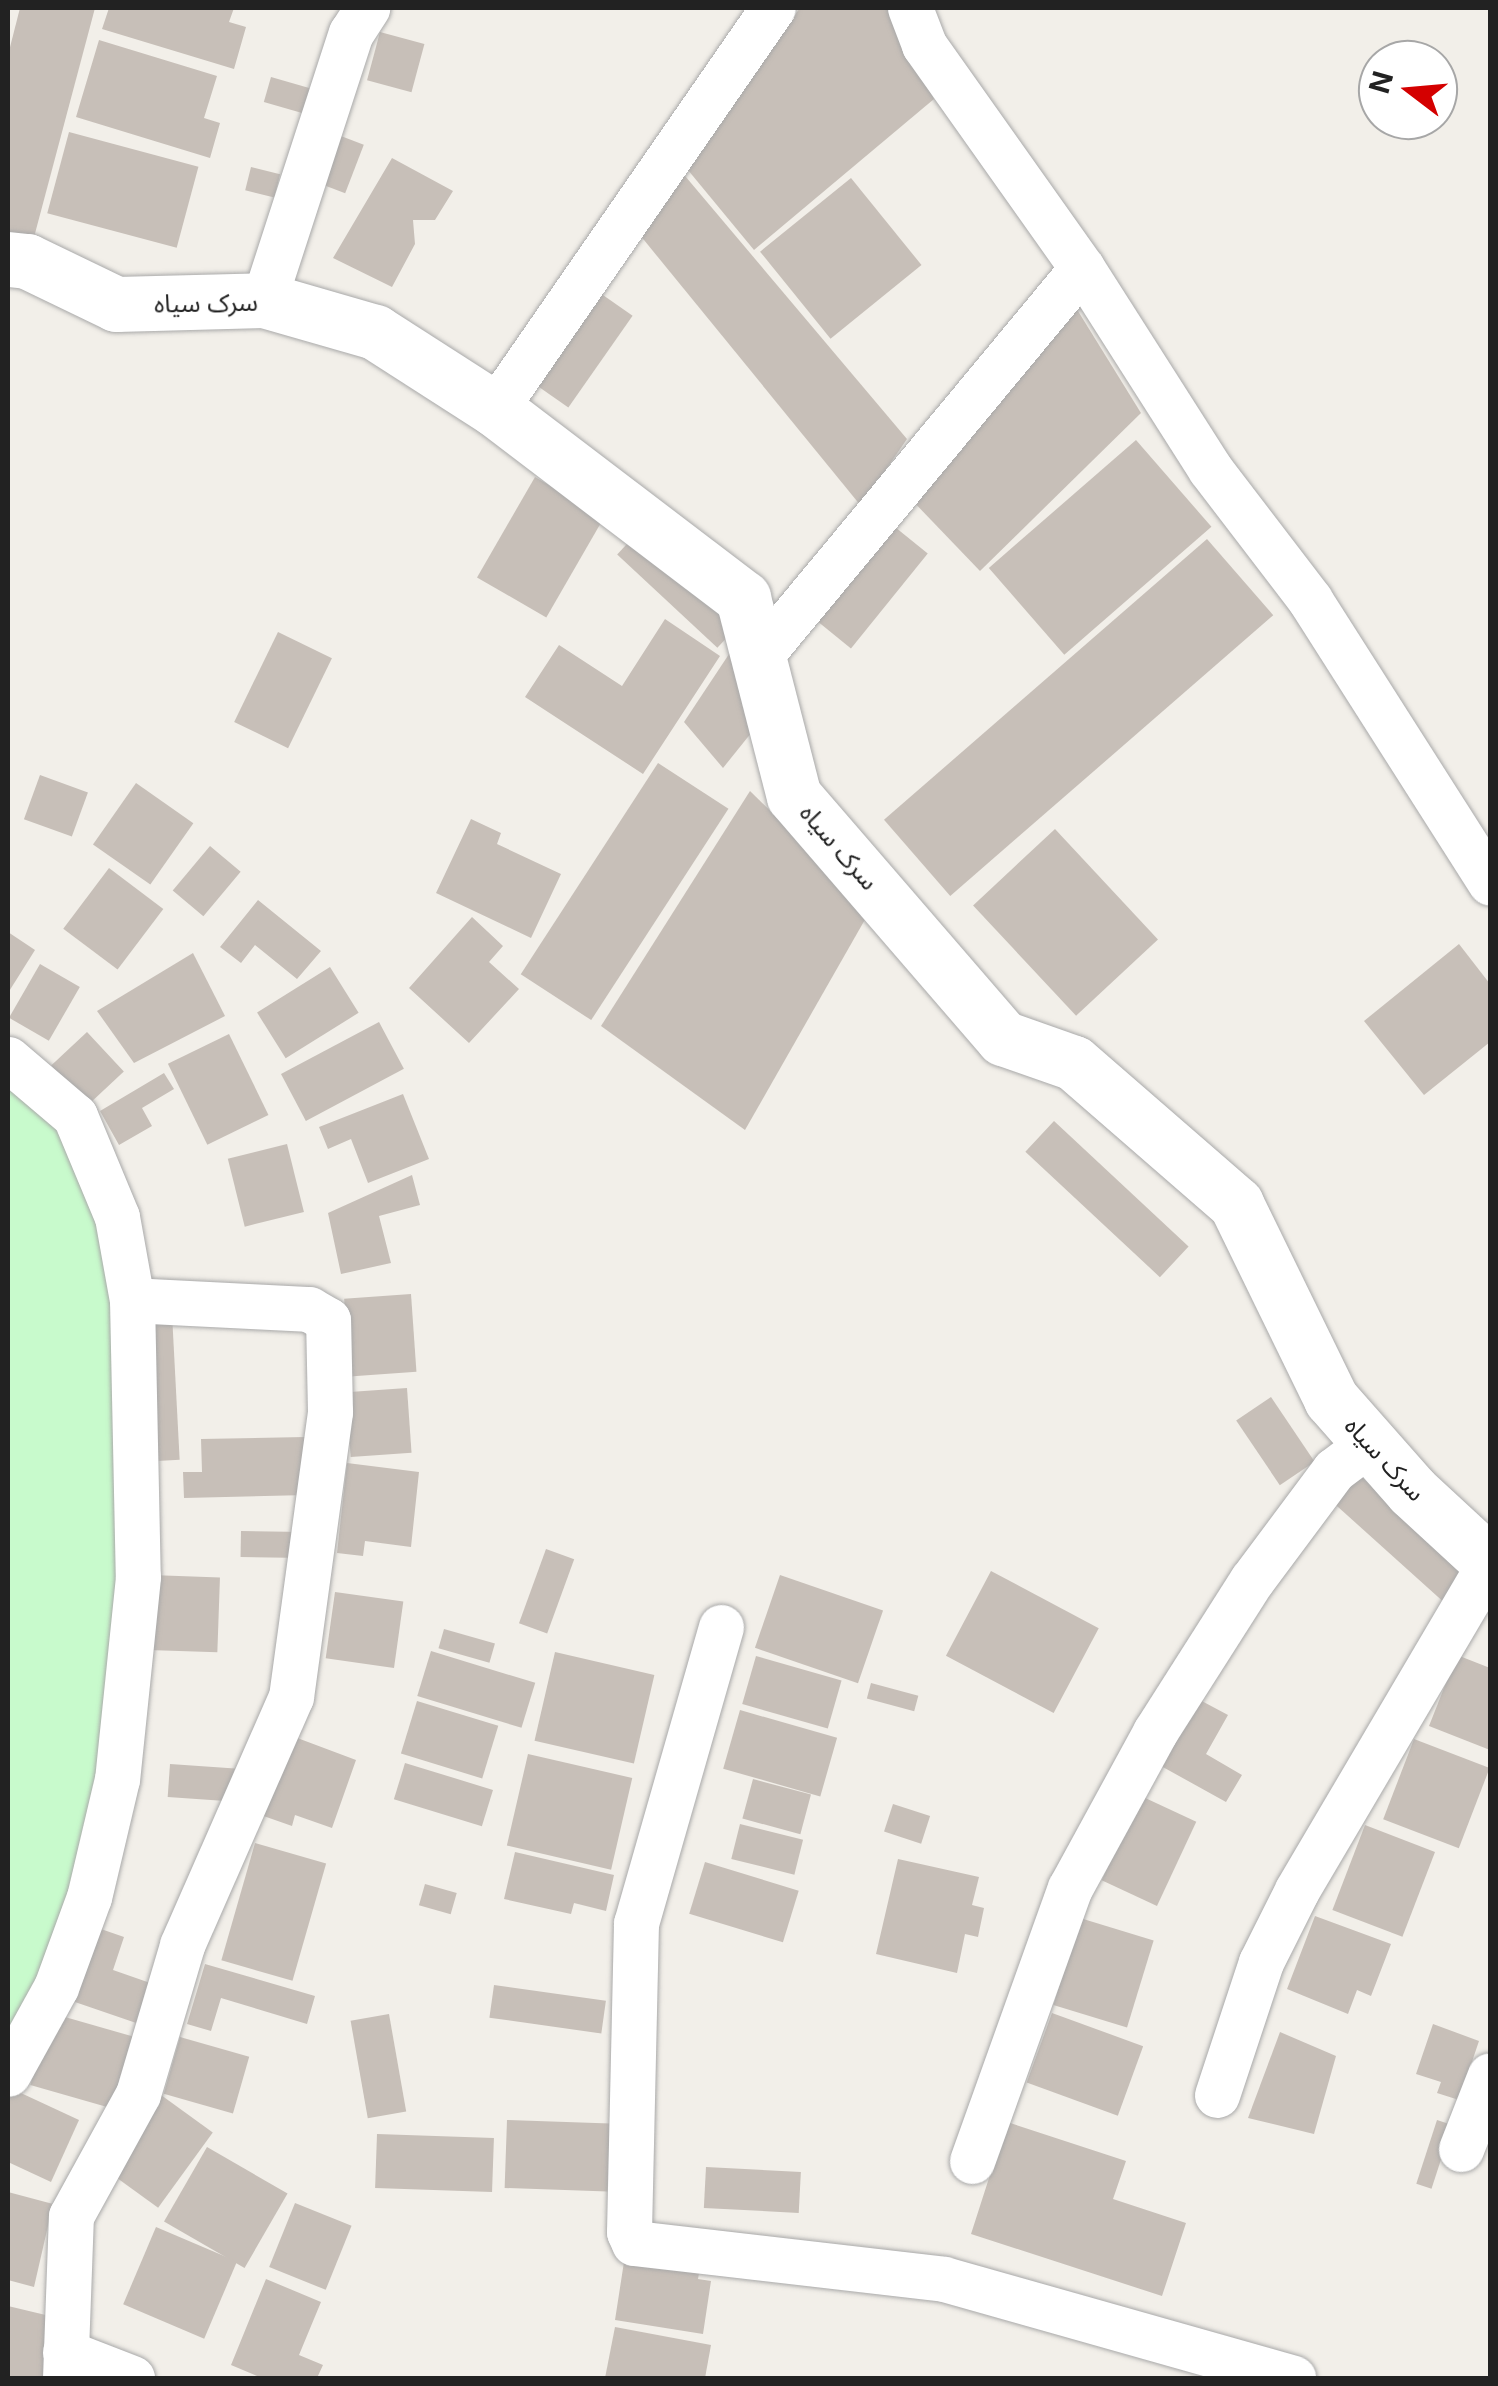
<!DOCTYPE html>
<meta charset="utf-8">
<style>
body{margin:0}
#map{position:relative;width:1498px;height:2386px;overflow:hidden;background:#f2efe9;font-family:Inter,"Noto Sans Arabic",sans-serif}
div>[style]{position:absolute}
.park>*{inset:0;background:#c8facc}
.building>*{inset:0;background:#c7bfb8;transform-origin:0 0}
.roads{filter:drop-shadow(0 0 2px #a9a9a9) drop-shadow(0 0 2px #a9a9a9)}
.minor>*{height:45px;margin:-22.5px;padding:0 22.5px;transform-origin:22.5px;border-radius:22.5px;background:#fff}
.tertiary>*{height:55px;margin:-27.5px;padding:0 27.5px;transform-origin:27.5px;border-radius:27.5px;background:#fff}
span{translate:-50% -50%;white-space:nowrap;text-align:center;line-height:1.15;-webkit-text-stroke:10px #fff;paint-order:stroke}
.street-label{font-size:25px;color:#222}
.frame{position:absolute;inset:0;border:10px solid #222;pointer-events:none}
.north{position:absolute;left:1358px;top:40px;width:100px;height:100px;box-sizing:border-box;background:#fff;border:2px solid #a7a7a7;border-radius:50%;rotate:286deg;font-size:28px;font-weight:700;line-height:40px;text-align:center;color:#222}
.north::after{content:'';display:block;margin:auto;width:35px;height:45px;background:#d40000;clip-path:polygon(50% 0,100% 100%,50% 72%,0 100%)}
</style>
<div id="map">
<div class="park">
<i style="clip-path:polygon(8px 1059px,117px 1217px,117px 1779px,8px 2074px)"></i>
</div>
<div class="building">
<i style="clip-path:polygon(20px 8px,95px 8px,33px 241px,8px 234px,8px 55px)"></i>
<i style="clip-path:polygon(109px 8px,234px 8px,229px 22px,246px 27px,234px 69px,102px 29px)"></i>
<i style="clip-path:polygon(800px 8px,889px 8px,934px 99px,754px 250px,683px 164px)"></i>
<i style="left:380px;top:32px;width:46px;height:50px;rotate:15deg"></i>
<i style="clip-path:polygon(99px 40px,217px 76px,204px 118px,220px 123px,210px 158px,76px 117px)"></i>
<i style="left:271px;top:77px;width:46px;height:26px;rotate:16deg"></i>
<i style="left:69px;top:132px;width:134px;height:84px;rotate:15deg"></i>
<i style="left:333px;top:133px;width:33px;height:52px;rotate:21deg"></i>
<i style="clip-path:polygon(392px 158px,453px 191px,435px 220px,413px 220px,415px 244px,392px 287px,333px 258px)"></i>
<i style="left:251px;top:167px;width:30px;height:24px;rotate:14deg"></i>
<i style="clip-path:polygon(680px 170px,907px 439px,861px 506px,635px 229px)"></i>
<i style="left:851px;top:178px;width:112px;height:117px;rotate:51deg"></i>
<i style="left:590px;top:286px;width:52px;height:112px;rotate:35deg"></i>
<i style="clip-path:polygon(1073px 303px,1141px 413px,980px 571px,908px 496px)"></i>
<i style="left:1136px;top:440px;width:115px;height:195px;rotate:49deg"></i>
<i style="left:535px;top:477px;width:80px;height:116px;rotate:30deg"></i>
<i style="left:885px;top:519px;width:55px;height:122px;rotate:39deg"></i>
<i style="left:639px;top:531px;width:137px;height:32px;rotate:43deg"></i>
<i style="left:1207px;top:539px;width:101px;height:428px;rotate:49deg"></i>
<i style="clip-path:polygon(665px 619px,720px 656px,643px 774px,525px 697px,559px 645px,622px 686px)"></i>
<i style="left:278px;top:632px;width:60px;height:100px;rotate:26deg"></i>
<i style="clip-path:polygon(739px 639px,768px 712px,723px 768px,684px 722px)"></i>
<i style="left:658px;top:763px;width:84px;height:252px;rotate:33deg"></i>
<i style="left:40px;top:775px;width:51px;height:47px;rotate:20deg"></i>
<i style="left:136px;top:783px;width:70px;height:75px;rotate:35deg"></i>
<i style="clip-path:polygon(750px 791px,871px 909px,745px 1130px,601px 1026px)"></i>
<i style="clip-path:polygon(471px 819px,501px 833px,497px 844px,561px 874px,531px 938px,436px 893px)"></i>
<i style="left:1055px;top:829px;width:151px;height:112px;rotate:47deg"></i>
<i style="left:210px;top:846px;width:40px;height:58px;rotate:40deg"></i>
<i style="left:109px;top:868px;width:68px;height:76px;rotate:37deg"></i>
<i style="clip-path:polygon(258px 900px,321px 951px,297px 979px,255px 945px,241px 963px,220px 947px)"></i>
<i style="clip-path:polygon(472px 917px,503px 946px,489px 962px,519px 989px,469px 1043px,409px 988px)"></i>
<i style="clip-path:polygon(8px 932px,35px 950px,8px 993px)"></i>
<i style="clip-path:polygon(1459px 944px,1490px 984px,1490px 1042px,1424px 1095px,1364px 1021px)"></i>
<i style="clip-path:polygon(193px 953px,225px 1016px,134px 1063px,97px 1011px)"></i>
<i style="left:40px;top:964px;width:46px;height:62px;rotate:30deg"></i>
<i style="left:330px;top:967px;width:54px;height:86px;rotate:58deg"></i>
<i style="left:379px;top:1022px;width:53px;height:111px;rotate:62deg"></i>
<i style="left:87px;top:1032px;width:54px;height:49px;rotate:47deg"></i>
<i style="left:229px;top:1034px;width:90px;height:68px;rotate:64deg"></i>
<i style="clip-path:polygon(164px 1073px,174px 1089px,142px 1108px,152px 1126px,119px 1145px,100px 1111px)"></i>
<i style="clip-path:polygon(403px 1094px,429px 1159px,368px 1183px,351px 1139px,328px 1149px,319px 1127px)"></i>
<i style="left:1054px;top:1121px;width:184px;height:42px;rotate:43deg"></i>
<i style="left:287px;top:1144px;width:70px;height:61px;rotate:76deg"></i>
<i style="clip-path:polygon(412px 1175px,420px 1205px,379px 1216px,391px 1263px,341px 1274px,328px 1213px)"></i>
<i style="left:411px;top:1294px;width:78px;height:67px;rotate:86deg"></i>
<i style="left:172px;top:1314px;width:146px;height:27px;rotate:87deg"></i>
<i style="left:407px;top:1388px;width:65px;height:61px;rotate:86deg"></i>
<i style="left:1271px;top:1397px;width:78px;height:42px;rotate:56deg"></i>
<i style="clip-path:polygon(305px 1437px,307px 1495px,184px 1498px,183px 1472px,202px 1472px,201px 1439px)"></i>
<i style="clip-path:polygon(347px 1463px,419px 1472px,411px 1547px,365px 1541px,363px 1556px,337px 1553px)"></i>
<i style="left:1356px;top:1472px;width:157px;height:38px;rotate:42deg"></i>
<i style="left:241px;top:1531px;width:63px;height:26px;rotate:1deg"></i>
<i style="left:546px;top:1549px;width:30px;height:79px;rotate:20deg"></i>
<i style="left:991px;top:1571px;width:122px;height:96px;rotate:28deg"></i>
<i style="left:151px;top:1575px;width:69px;height:75px;rotate:2deg"></i>
<i style="left:780px;top:1575px;width:109px;height:77px;rotate:19deg"></i>
<i style="left:335px;top:1592px;width:69px;height:67px;rotate:8deg"></i>
<i style="left:444px;top:1629px;width:53px;height:20px;rotate:16deg"></i>
<i style="left:431px;top:1651px;width:109px;height:47px;rotate:17deg"></i>
<i style="left:555px;top:1652px;width:102px;height:91px;rotate:13deg"></i>
<i style="clip-path:polygon(1457px 1655px,1490px 1668px,1490px 1750px,1429px 1726px)"></i>
<i style="left:756px;top:1656px;width:89px;height:50px;rotate:16deg"></i>
<i style="left:871px;top:1683px;width:49px;height:16px;rotate:15deg"></i>
<i style="clip-path:polygon(1198px 1699px,1228px 1715px,1206px 1754px,1242px 1775px,1226px 1802px,1161px 1766px)"></i>
<i style="left:417px;top:1701px;width:85px;height:55px;rotate:17deg"></i>
<i style="left:740px;top:1710px;width:101px;height:61px;rotate:16deg"></i>
<i style="clip-path:polygon(284px 1733px,356px 1760px,332px 1828px,295px 1815px,292px 1826px,255px 1813px)"></i>
<i style="left:1414px;top:1739px;width:81px;height:86px;rotate:21deg"></i>
<i style="left:528px;top:1754px;width:107px;height:94px;rotate:13deg"></i>
<i style="left:405px;top:1763px;width:92px;height:38px;rotate:17deg"></i>
<i style="left:170px;top:1764px;width:65px;height:33px;rotate:4deg"></i>
<i style="left:753px;top:1779px;width:60px;height:41px;rotate:15deg"></i>
<i style="left:1141px;top:1796px;width:61px;height:93px;rotate:25deg"></i>
<i style="left:893px;top:1804px;width:39px;height:29px;rotate:18deg"></i>
<i style="left:740px;top:1824px;width:65px;height:36px;rotate:14deg"></i>
<i style="left:1365px;top:1825px;width:75px;height:91px;rotate:21deg"></i>
<i style="left:255px;top:1843px;width:74px;height:122px;rotate:16deg"></i>
<i style="clip-path:polygon(515px 1852px,614px 1875px,606px 1911px,574px 1903px,571px 1914px,504px 1899px)"></i>
<i style="clip-path:polygon(898px 1859px,979px 1877px,972px 1905px,984px 1908px,978px 1937px,965px 1934px,957px 1973px,876px 1954px)"></i>
<i style="left:705px;top:1862px;width:98px;height:54px;rotate:17deg"></i>
<i style="left:425px;top:1884px;width:33px;height:22px;rotate:16deg"></i>
<i style="clip-path:polygon(1315px 1916px,1391px 1944px,1371px 1996px,1357px 1990px,1348px 2014px,1287px 1989px)"></i>
<i style="left:1080px;top:1918px;width:77px;height:91px;rotate:17deg"></i>
<i style="clip-path:polygon(98px 1928px,124px 1937px,113px 1970px,156px 1985px,142px 2025px,72px 2001px)"></i>
<i style="clip-path:polygon(205px 1964px,315px 1996px,307px 2024px,221px 1998px,211px 2031px,187px 2024px)"></i>
<i style="left:494px;top:1985px;width:113px;height:33px;rotate:8deg"></i>
<i style="left:51px;top:2013px;width:88px;height:75px;rotate:16deg"></i>
<i style="left:1052px;top:2013px;width:97px;height:74px;rotate:20deg"></i>
<i style="left:389px;top:2014px;width:99px;height:39px;rotate:80deg"></i>
<i style="clip-path:polygon(1433px 2024px,1479px 2041px,1459px 2100px,1437px 2093px,1441px 2082px,1416px 2074px)"></i>
<i style="clip-path:polygon(1280px 2032px,1336px 2056px,1314px 2134px,1248px 2118px)"></i>
<i style="left:180px;top:2037px;width:72px;height:59px;rotate:16deg"></i>
<i style="clip-path:polygon(8px 2087px,79px 2120px,51px 2182px,8px 2162px)"></i>
<i style="left:161px;top:2095px;width:64px;height:93px;rotate:36deg"></i>
<i style="left:507px;top:2120px;width:103px;height:68px;rotate:2deg"></i>
<i style="left:1437px;top:2120px;width:16px;height:67px;rotate:18deg"></i>
<i style="clip-path:polygon(1007px 2122px,1126px 2161px,1113px 2199px,1186px 2223px,1162px 2296px,971px 2234px)"></i>
<i style="left:377px;top:2134px;width:117px;height:54px;rotate:2deg"></i>
<i style="left:207px;top:2147px;width:93px;height:86px;rotate:30deg"></i>
<i style="left:706px;top:2167px;width:95px;height:41px;rotate:3deg"></i>
<i style="clip-path:polygon(8px 2192px,53px 2204px,34px 2287px,8px 2280px)"></i>
<i style="left:295px;top:2203px;width:61px;height:69px;rotate:22deg"></i>
<i style="left:156px;top:2227px;width:88px;height:84px;rotate:23deg"></i>
<i style="clip-path:polygon(626px 2249px,701px 2261px,698px 2279px,711px 2281px,703px 2334px,615px 2320px)"></i>
<i style="clip-path:polygon(266px 2279px,321px 2302px,299px 2355px,323px 2365px,317px 2378px,262px 2378px,231px 2365px)"></i>
<i style="clip-path:polygon(8px 2306px,54px 2317px,50px 2378px,8px 2378px)"></i>
<i style="clip-path:polygon(615px 2327px,711px 2345px,705px 2378px,605px 2378px)"></i>
</div>
<div class="roads">
<div class="minor">
<i style="left:910px;top:8px;width:40px;rotate:69deg"></i>
<i style="left:924px;top:45px;width:273px;rotate:54.7deg"></i>
<i style="left:1082px;top:268px;width:238px;rotate:57.5deg"></i>
<i style="left:1210px;top:469px;width:165px;rotate:52.6deg"></i>
<i style="left:1310px;top:600px;width:335px;rotate:57.5deg"></i>
<i style="left:264px;top:300px;width:281px;rotate:-72deg"></i>
<i style="left:351px;top:33px;width:30px;rotate:-57deg"></i>
<i style="left:495px;top:409px;width:488px;rotate:-55.3deg"></i>
<i style="left:760px;top:656px;width:504px;rotate:-50.31deg"></i>
<i style="left:8px;top:1059px;width:88px;rotate:40.4deg"></i>
<i style="left:75px;top:1116px;width:109px;rotate:67.4deg"></i>
<i style="left:117px;top:1217px;width:84px;rotate:79.8deg"></i>
<i style="left:132px;top:1300px;width:277px;rotate:88.8deg"></i>
<i style="left:138px;top:1577px;width:203px;rotate:95.9deg"></i>
<i style="left:117px;top:1779px;width:121px;rotate:103.3deg"></i>
<i style="left:89px;top:1897px;width:96px;rotate:110.1deg"></i>
<i style="left:56px;top:1987px;width:99px;rotate:118.9deg"></i>
<i style="left:721px;top:1627px;width:308px;rotate:106deg"></i>
<i style="left:636px;top:1923px;width:309px;rotate:91.3deg"></i>
<i style="left:629px;top:2232px;width:12px;rotate:66deg"></i>
<i style="left:634px;top:2243px;width:312px;rotate:6.6deg"></i>
<i style="left:944px;top:2279px;width:363px;rotate:15.8deg"></i>
<i style="left:1217px;top:2095px;width:140px;rotate:-71.7deg"></i>
<i style="left:1261px;top:1962px;width:80px;rotate:-63.4deg"></i>
<i style="left:1297px;top:1890px;width:380px;rotate:-59.5deg"></i>
<i style="left:1461px;top:2149px;width:79px;rotate:-68.6deg"></i>
<i style="left:972px;top:2161px;width:290px;rotate:-70.3deg"></i>
<i style="left:1070px;top:1888px;width:178px;rotate:-61.4deg"></i>
<i style="left:1155px;top:1732px;width:180px;rotate:-57.5deg"></i>
<i style="left:1252px;top:1580px;width:137px;rotate:-53.3deg"></i>
<i style="left:1334px;top:1470px;width:45px;rotate:-36.9deg"></i>
<i style="left:65px;top:2352px;width:72px;rotate:21.2deg"></i>
<i style="left:65px;top:2378px;width:162px;rotate:-87.9deg"></i>
<i style="left:71px;top:2216px;width:139px;rotate:-61.2deg"></i>
<i style="left:138px;top:2094px;width:155px;rotate:-73.5deg"></i>
<i style="left:182px;top:1945px;width:271px;rotate:-66.3deg"></i>
<i style="left:291px;top:1697px;width:288px;rotate:-82.2deg"></i>
<i style="left:330px;top:1412px;width:92px;rotate:-91.2deg"></i>
<i style="left:328px;top:1320px;width:22px;rotate:-150deg"></i>
<i style="left:309px;top:1309px;width:177px;rotate:-177.1deg"></i>
</div>
<div class="tertiary">
<i style="left:8px;top:259px;width:19px;rotate:6deg"></i>
<i style="left:27px;top:261px;width:99px;rotate:25.8deg"></i>
<i style="left:116px;top:304px;width:148px;rotate:-1.5deg"></i>
<i style="left:264px;top:300px;width:116px;rotate:16.1deg"></i>
<i style="left:375px;top:332px;width:143px;rotate:32.7deg"></i>
<i style="left:495px;top:409px;width:312px;rotate:37.3deg"></i>
<i style="left:743px;top:598px;width:204px;rotate:75.6deg"></i>
<i style="left:794px;top:796px;width:320px;rotate:49.2deg"></i>
<i style="left:1003px;top:1038px;width:75px;rotate:19.4deg"></i>
<i style="left:1074px;top:1063px;width:215px;rotate:41deg"></i>
<i style="left:1236px;top:1204px;width:217px;rotate:64deg"></i>
<i style="left:1331px;top:1399px;width:123px;rotate:48.6deg"></i>
<i style="left:1412px;top:1491px;width:106px;rotate:42.7deg"></i>
</div>
</div>
<div class="street-label">
<span style="left:206px;top:303px;rotate:-1deg">سرک سیاه</span>
<span style="left:839px;top:847px;rotate:49deg">سرک سیاه</span>
<span style="left:1385px;top:1459px;rotate:47deg">سرک سیاه</span>
</div>
<div class="frame"></div>
<div class="north">N</div>
</div>
